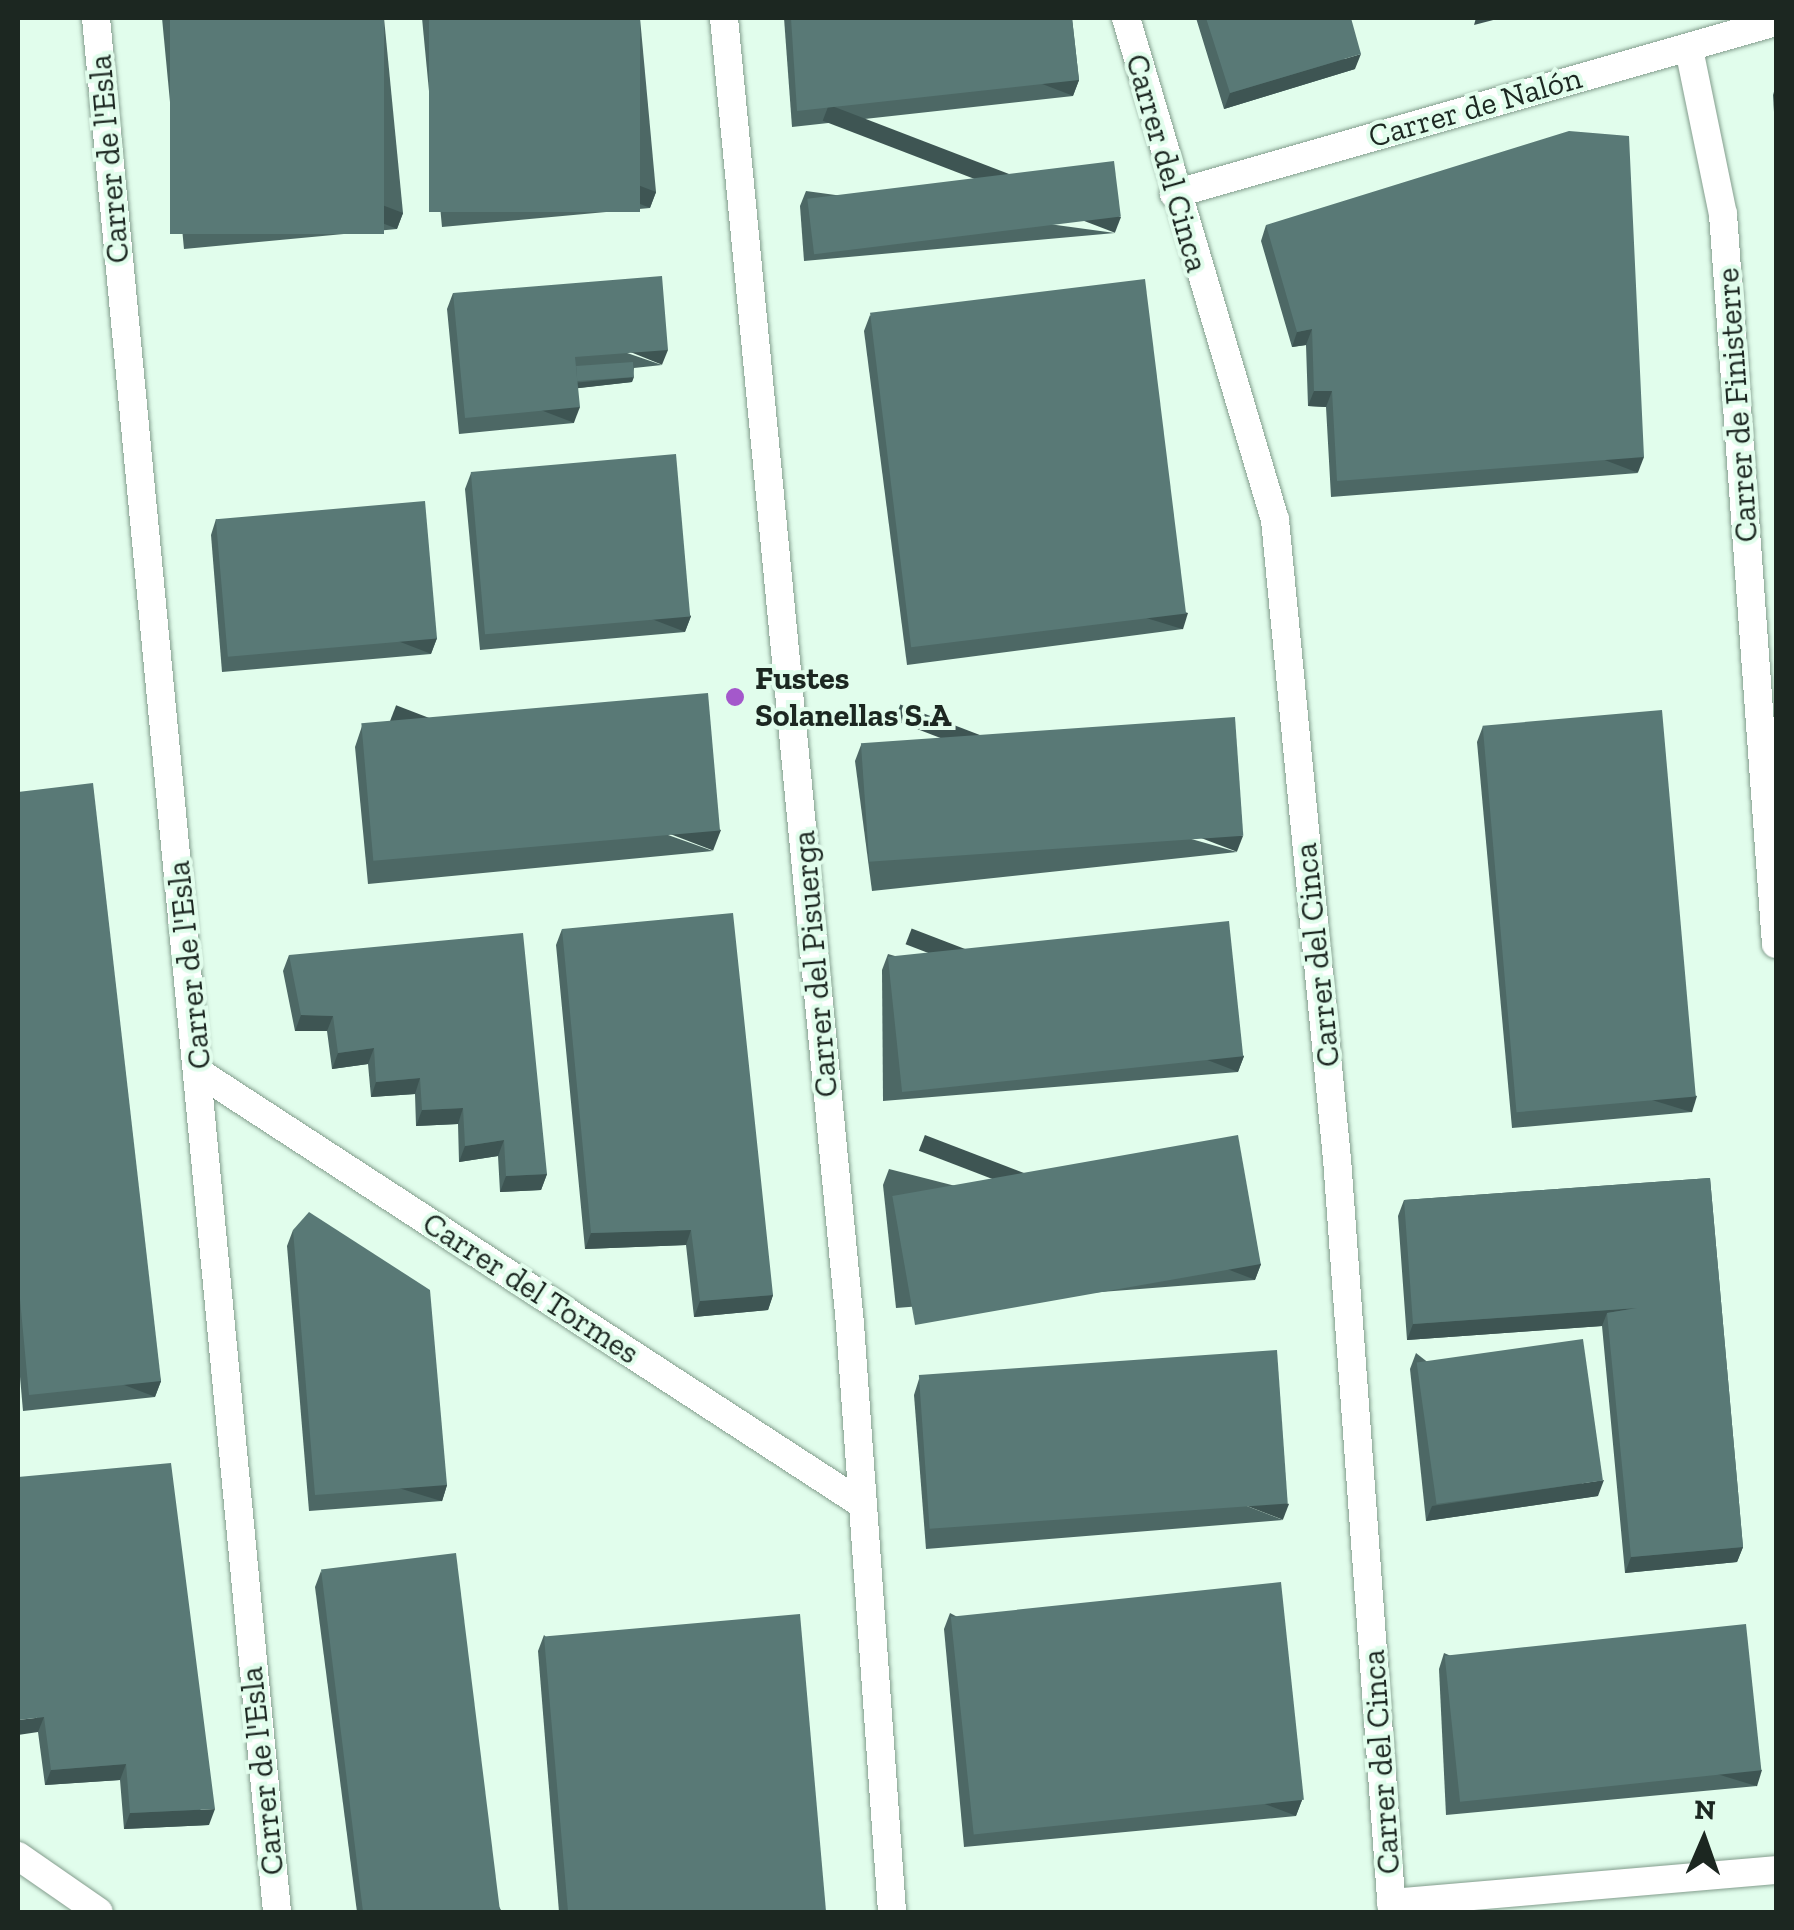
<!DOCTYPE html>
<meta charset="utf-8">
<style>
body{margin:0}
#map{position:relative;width:1794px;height:1930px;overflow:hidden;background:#e1fdec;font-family:"Zilla Slab",serif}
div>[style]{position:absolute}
.roads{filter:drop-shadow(0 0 2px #839d8d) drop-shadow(0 0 2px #839d8d)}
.minor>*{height:28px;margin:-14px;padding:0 14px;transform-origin:14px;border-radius:14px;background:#fff}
.wall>*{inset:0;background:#4d6865}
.shaded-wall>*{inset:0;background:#3e5553;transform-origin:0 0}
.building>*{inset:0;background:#597976;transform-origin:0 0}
.dots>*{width:28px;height:28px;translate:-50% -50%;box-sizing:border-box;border:5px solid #e1fdec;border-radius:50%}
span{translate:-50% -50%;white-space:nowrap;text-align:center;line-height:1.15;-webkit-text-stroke:8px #e1fdec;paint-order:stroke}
.street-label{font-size:32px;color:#1c2721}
.poi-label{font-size:32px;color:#1c2721;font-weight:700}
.left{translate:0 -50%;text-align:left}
.frame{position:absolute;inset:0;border:20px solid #1c2721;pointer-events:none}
.north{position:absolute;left:1654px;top:1790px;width:100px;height:100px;-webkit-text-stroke:8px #e1fdec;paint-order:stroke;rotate:2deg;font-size:28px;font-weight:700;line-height:40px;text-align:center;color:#1c2721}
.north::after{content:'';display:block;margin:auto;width:35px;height:45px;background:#1c2721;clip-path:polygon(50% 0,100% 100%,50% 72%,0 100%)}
</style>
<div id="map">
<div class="roads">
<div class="minor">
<i style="left:96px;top:18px;width:1903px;rotate:84.54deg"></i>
<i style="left:724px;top:18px;width:1312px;rotate:84.49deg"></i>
<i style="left:850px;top:1324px;width:589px;rotate:85.91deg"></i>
<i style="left:1126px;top:18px;width:524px;rotate:73.47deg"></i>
<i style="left:1275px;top:520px;width:642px;rotate:84.46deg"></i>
<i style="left:1337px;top:1159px;width:755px;rotate:85.82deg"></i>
<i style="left:1689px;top:49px;width:168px;rotate:78.4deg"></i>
<i style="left:1723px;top:214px;width:732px;rotate:85.85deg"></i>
<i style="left:1174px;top:194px;width:626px;rotate:-15.95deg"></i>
<i style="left:200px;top:1073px;width:790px;rotate:33.07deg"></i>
<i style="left:18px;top:1856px;width:98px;rotate:34.7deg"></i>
<i style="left:1391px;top:1903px;width:386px;rotate:-4.9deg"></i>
</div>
</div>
<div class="wall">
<i style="clip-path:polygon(162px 18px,384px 18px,403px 213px,397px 229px,184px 249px)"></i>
<i style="clip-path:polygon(422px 18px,640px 18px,656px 192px,650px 208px,442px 227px)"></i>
<i style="clip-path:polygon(784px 18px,1072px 18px,1079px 80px,1073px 96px,792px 127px)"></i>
<i style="clip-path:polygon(1196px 18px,1298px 18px,1299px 20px,1355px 69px,1224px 109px)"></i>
<i style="clip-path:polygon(1776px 85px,1776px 146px,1773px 95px)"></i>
<i style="clip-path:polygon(806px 191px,1115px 233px,804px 261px,800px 206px)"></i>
<i style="clip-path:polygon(1266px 225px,1638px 473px,1331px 497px,1326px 407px,1308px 406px,1306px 345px,1292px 347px,1261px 241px)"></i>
<i style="clip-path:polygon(453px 293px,662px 365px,634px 368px,632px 382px,578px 388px,574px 423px,459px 434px,447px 309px)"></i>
<i style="clip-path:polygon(870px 315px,1183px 629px,907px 665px,864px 331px)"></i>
<i style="clip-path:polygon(471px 473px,691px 616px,685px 632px,480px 650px,465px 489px)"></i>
<i style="clip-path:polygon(216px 519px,437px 638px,431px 654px,222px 672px,211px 535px)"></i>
<i style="clip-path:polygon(362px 726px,713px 851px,368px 884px,355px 747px)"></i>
<i style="clip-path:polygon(1483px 726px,1692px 1112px,1512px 1128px,1477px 742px)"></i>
<i style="clip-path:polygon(861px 745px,1237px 852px,872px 891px,855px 761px)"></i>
<i style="clip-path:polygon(18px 792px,161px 1381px,155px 1397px,23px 1411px,18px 1354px)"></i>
<i style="clip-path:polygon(562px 929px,773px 1295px,768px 1310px,694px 1317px,686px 1245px,585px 1249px,556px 945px)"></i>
<i style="clip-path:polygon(888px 954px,1244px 1056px,1238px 1072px,883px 1101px,882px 970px)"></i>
<i style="clip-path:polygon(289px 955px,547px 1174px,541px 1190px,500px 1192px,498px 1156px,459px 1162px,458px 1124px,416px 1126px,415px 1094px,371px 1097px,368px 1064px,332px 1069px,327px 1031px,295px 1031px,283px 971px)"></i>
<i style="clip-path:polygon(889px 1169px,1261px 1264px,1255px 1280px,896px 1308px,883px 1185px)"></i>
<i style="clip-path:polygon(1710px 1178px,1743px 1547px,1737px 1562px,1625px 1573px,1602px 1326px,1407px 1340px,1398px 1216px,1404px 1200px)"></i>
<i style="clip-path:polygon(293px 1230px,447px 1485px,442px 1501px,309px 1511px,287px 1246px)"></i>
<i style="clip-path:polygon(1416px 1353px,1598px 1496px,1426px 1521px,1410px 1369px)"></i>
<i style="clip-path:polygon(919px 1379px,1283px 1520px,926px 1549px,914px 1395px)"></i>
<i style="clip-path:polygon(18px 1477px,209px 1825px,124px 1829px,120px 1780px,45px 1785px,38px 1732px)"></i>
<i style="clip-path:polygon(321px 1571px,502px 1912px,357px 1912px,315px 1587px)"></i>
<i style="clip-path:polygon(950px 1613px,1302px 1800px,1296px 1816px,964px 1847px,944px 1629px)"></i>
<i style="clip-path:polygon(544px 1635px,824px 1912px,559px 1912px,538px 1651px)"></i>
<i style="clip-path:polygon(1444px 1653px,1757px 1786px,1446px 1815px,1439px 1669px)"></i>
</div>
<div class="shaded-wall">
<i style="clip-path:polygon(1476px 18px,1501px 18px,1474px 25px)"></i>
<i style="clip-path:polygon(1361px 54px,1355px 69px,1224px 109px,1230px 93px)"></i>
<i style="left:1079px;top:80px;width:17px;height:284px;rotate:111deg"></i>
<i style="left:656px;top:192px;width:17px;height:209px;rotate:111deg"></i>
<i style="left:403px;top:213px;width:17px;height:214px;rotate:111deg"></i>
<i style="left:1121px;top:217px;width:17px;height:313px;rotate:111deg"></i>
<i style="clip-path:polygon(1312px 329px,1306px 345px,1292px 347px,1297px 332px)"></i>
<i style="left:668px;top:350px;width:16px;height:93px;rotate:112deg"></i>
<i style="clip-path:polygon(634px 377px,632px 382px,571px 389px,573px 383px)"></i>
<i style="clip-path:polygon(1314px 391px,1332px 391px,1326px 407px,1308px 406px)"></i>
<i style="left:580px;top:407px;width:17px;height:116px;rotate:111deg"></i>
<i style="left:1644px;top:457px;width:17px;height:308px;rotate:111deg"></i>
<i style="left:1188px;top:613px;width:17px;height:277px;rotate:107deg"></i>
<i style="left:691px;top:616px;width:17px;height:206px;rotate:111deg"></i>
<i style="left:437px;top:638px;width:17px;height:210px;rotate:111deg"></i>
<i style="left:721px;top:830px;width:22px;height:348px;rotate:111deg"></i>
<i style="left:1243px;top:836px;width:17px;height:367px;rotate:111deg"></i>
<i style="clip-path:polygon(301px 1015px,333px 1016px,327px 1031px,295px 1031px)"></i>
<i style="clip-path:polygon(374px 1048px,368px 1064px,332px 1069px,338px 1053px)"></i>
<i style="left:1244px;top:1056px;width:17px;height:356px;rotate:111deg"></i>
<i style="clip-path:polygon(420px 1078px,415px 1094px,371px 1097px,376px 1082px)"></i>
<i style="left:1697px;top:1096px;width:17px;height:180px;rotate:107deg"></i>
<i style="clip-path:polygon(463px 1108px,458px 1124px,416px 1126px,422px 1110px)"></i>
<i style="clip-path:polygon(504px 1140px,498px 1156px,459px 1162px,465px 1146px)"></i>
<i style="clip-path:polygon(547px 1174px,541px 1190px,500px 1192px,506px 1176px)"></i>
<i style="clip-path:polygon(691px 1230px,686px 1245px,585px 1249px,591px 1233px)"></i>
<i style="left:1261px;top:1264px;width:17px;height:360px;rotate:111deg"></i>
<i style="clip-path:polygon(773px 1295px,768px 1310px,694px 1317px,700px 1301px)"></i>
<i style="clip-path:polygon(1637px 1308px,1607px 1313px,1602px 1326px,1407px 1340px,1413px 1324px)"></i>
<i style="left:161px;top:1381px;width:17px;height:133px;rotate:111deg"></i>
<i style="clip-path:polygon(1604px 1480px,1598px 1496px,1426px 1521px,1432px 1506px)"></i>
<i style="left:447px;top:1485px;width:17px;height:132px;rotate:107deg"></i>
<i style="left:1289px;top:1504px;width:17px;height:358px;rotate:111deg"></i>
<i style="clip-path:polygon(1743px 1547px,1737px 1562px,1625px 1573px,1631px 1557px)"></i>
<i style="clip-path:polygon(44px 1717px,38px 1732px,18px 1735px,18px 1720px)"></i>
<i style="clip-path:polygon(126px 1764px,120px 1780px,45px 1785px,51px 1770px)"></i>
<i style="left:1762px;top:1770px;width:17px;height:311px;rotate:107deg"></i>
<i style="left:1302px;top:1800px;width:17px;height:333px;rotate:111deg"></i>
<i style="clip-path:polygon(215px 1809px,209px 1825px,124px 1829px,130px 1813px)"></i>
</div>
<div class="building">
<i style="left:170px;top:18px;width:214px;height:216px"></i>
<i style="left:429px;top:18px;width:211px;height:194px"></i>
<i style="clip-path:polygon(791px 18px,1072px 18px,1079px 80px,797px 111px)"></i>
<i style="clip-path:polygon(1206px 18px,1298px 18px,1299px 20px,1307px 18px,1351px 18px,1361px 54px,1230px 93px)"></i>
<i style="clip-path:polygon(1569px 131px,1629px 136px,1644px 457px,1337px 481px,1332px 391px,1314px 391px,1312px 329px,1297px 332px,1266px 225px)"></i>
<i style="left:1114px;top:161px;width:56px;height:309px;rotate:83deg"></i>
<i style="clip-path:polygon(662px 276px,668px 350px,575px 357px,580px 407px,465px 418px,453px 293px)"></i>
<i style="left:1145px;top:279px;width:337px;height:277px;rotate:83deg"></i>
<i style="left:633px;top:362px;width:15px;height:57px;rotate:86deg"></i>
<i style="left:676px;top:454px;width:163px;height:206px;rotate:85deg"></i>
<i style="left:425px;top:501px;width:138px;height:210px;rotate:85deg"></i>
<i style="left:708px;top:693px;width:138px;height:348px;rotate:85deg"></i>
<i style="left:1662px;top:710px;width:388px;height:180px;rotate:85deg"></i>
<i style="left:1235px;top:717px;width:119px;height:375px;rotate:86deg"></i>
<i style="clip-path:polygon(93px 783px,161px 1381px,29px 1395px,18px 1278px,18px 792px)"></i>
<i style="clip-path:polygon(733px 913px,773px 1295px,700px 1301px,691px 1230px,591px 1233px,562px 929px)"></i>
<i style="left:1229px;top:921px;width:136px;height:343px;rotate:84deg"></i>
<i style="clip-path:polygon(523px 933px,547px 1174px,506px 1176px,504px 1140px,465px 1146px,463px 1108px,422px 1110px,420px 1078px,376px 1082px,374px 1048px,338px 1053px,333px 1016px,301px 1015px,289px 955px)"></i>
<i style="left:1238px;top:1135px;width:131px;height:351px;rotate:80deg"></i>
<i style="clip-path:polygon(1710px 1178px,1743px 1547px,1631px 1557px,1607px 1313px,1637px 1308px,1413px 1324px,1404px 1200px)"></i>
<i style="clip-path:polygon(309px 1212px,430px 1290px,447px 1485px,315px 1495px,293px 1230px)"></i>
<i style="left:1583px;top:1339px;width:143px;height:168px;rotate:82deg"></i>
<i style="left:1277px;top:1350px;width:154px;height:359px;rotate:86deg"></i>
<i style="clip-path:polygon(171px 1463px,215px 1809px,130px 1813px,126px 1764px,51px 1770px,44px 1717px,18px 1720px,18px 1477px)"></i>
<i style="left:456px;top:1553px;width:362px;height:136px;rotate:83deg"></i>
<i style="left:1281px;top:1582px;width:219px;height:332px;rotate:84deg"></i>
<i style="left:800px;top:1614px;width:299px;height:257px;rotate:85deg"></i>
<i style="left:1746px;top:1624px;width:147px;height:303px;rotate:84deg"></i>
</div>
<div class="dots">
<i style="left:735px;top:697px;background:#a458cb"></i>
</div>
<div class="street-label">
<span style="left:1475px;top:107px;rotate:-16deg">Carrer de Nalón</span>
<span style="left:109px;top:159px;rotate:-95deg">Carrer de l'Esla</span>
<span style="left:1167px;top:163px;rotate:74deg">Carrer del Cinca</span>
<span style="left:1737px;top:405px;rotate:-94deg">Carrer de Finisterre</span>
<span style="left:1317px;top:955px;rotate:-96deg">Carrer del Cinca</span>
<span style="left:815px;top:964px;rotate:-95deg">Carrer del Pisuerga</span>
<span style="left:189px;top:965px;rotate:-96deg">Carrer de l'Esla</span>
<span style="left:531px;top:1288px;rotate:33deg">Carrer del Tormes</span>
<span style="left:1381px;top:1762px;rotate:-94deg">Carrer del Cinca</span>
<span style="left:262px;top:1771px;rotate:-96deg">Carrer de l'Esla</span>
</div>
<div class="poi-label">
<span class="left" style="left:755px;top:697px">Fustes<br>Solanellas S.A</span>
</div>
<div class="frame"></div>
<div class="north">N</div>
</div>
